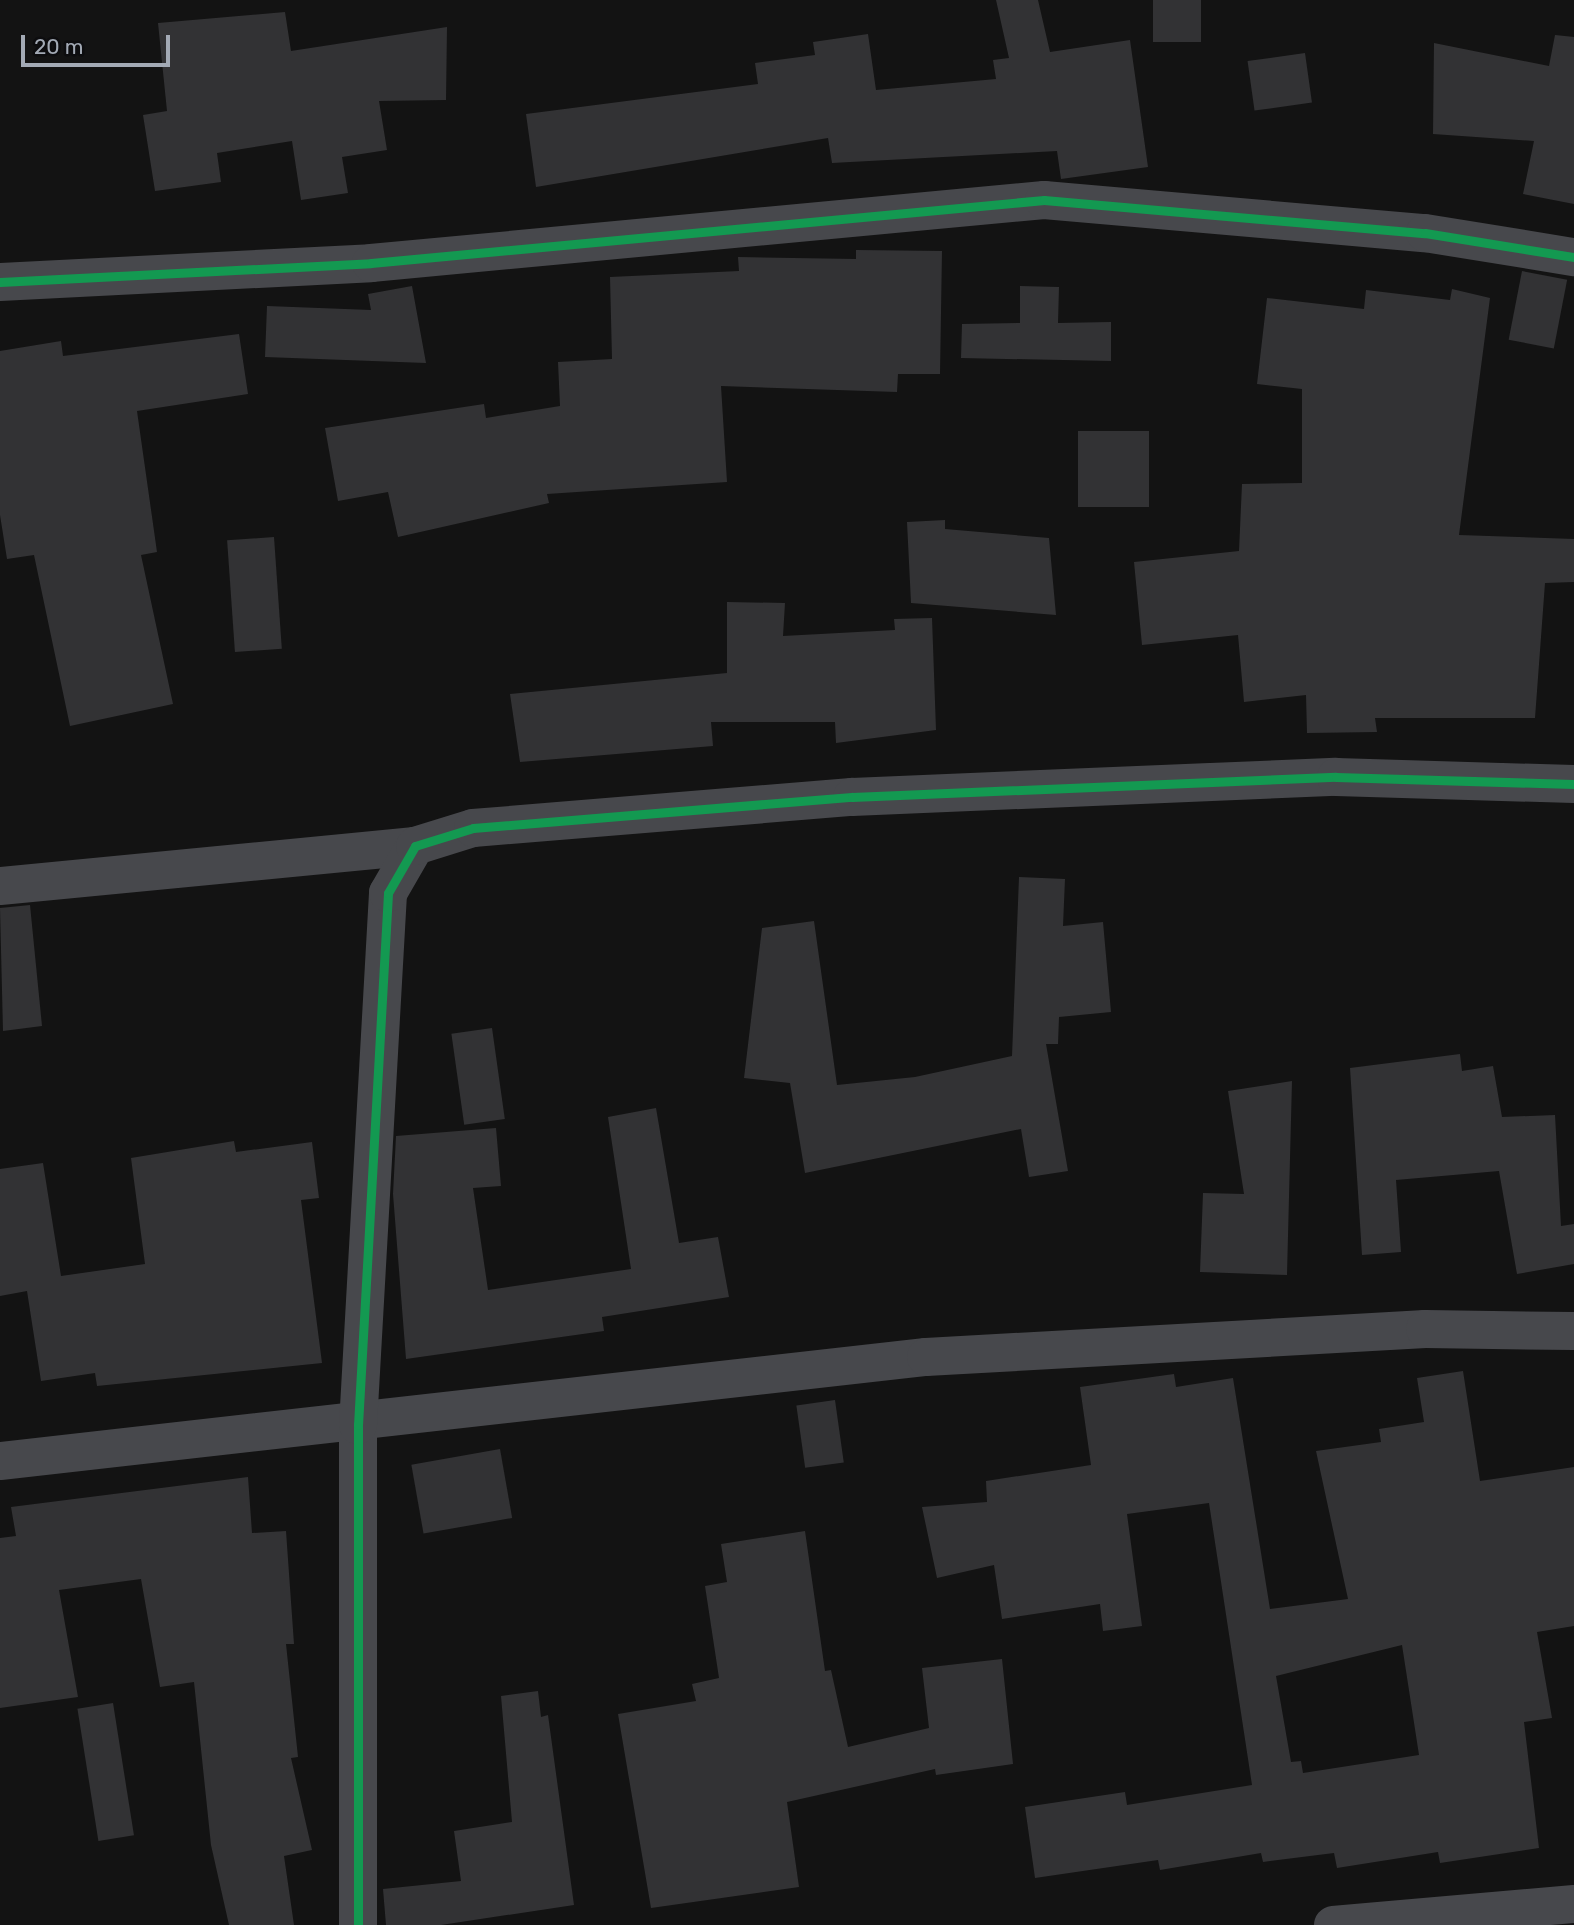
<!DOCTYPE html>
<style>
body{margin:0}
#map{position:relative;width:1574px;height:1925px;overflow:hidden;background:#131313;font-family:Rubik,sans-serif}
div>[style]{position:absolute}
.building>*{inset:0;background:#323234;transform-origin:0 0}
.minor>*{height:38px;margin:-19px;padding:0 19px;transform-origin:19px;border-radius:19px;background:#47484c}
.cycleway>*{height:9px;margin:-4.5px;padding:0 4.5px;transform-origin:4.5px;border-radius:4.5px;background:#139951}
span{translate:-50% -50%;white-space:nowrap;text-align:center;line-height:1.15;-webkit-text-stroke:6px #0d0d0f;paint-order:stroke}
.scale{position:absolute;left:21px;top:35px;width:149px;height:32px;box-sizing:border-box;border:4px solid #a3aab5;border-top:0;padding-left:9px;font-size:21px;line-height:24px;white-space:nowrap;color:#a3aab5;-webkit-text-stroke:5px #0d0d0f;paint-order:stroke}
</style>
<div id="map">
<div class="building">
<i style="clip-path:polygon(996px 0,1038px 0,1050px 52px,1130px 40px,1148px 167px,1061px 179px,1057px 151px,832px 163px,828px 138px,536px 187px,526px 114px,758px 84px,755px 63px,815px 55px,813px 42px,868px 34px,876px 90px,996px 79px,993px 60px,1009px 58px)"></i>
<i style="left:1153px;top:0;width:48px;height:42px"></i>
<i style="clip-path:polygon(285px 12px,291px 51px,447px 27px,446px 100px,379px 101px,387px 150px,342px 157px,348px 193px,301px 200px,292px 141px,217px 153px,221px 182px,155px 191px,143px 115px,167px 111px,158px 23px)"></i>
<i style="clip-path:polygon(1555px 35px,1574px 37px,1574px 204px,1523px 194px,1534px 141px,1433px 134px,1434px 43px,1549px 66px)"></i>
<i style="left:1305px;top:53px;width:50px;height:58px;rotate:82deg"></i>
<i style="clip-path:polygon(856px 250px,942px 251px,940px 374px,898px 374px,897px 392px,721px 386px,727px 482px,547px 494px,549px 503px,398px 537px,388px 492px,338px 501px,325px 428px,484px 404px,486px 418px,560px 406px,558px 362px,612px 359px,610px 277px,739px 271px,738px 257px,856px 259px)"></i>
<i style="left:1522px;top:271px;width:46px;height:70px;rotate:11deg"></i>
<i style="clip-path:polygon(412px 286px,426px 363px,265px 357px,267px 306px,371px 310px,368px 294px)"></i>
<i style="clip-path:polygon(1020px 286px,1059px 287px,1058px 323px,1111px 322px,1111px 361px,961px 358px,962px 324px,1020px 323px)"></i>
<i style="clip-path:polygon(1452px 289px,1490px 298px,1459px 535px,1574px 539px,1574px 582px,1545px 583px,1535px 718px,1375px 718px,1377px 732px,1307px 733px,1306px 695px,1244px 702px,1238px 635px,1142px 645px,1134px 562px,1239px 551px,1242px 484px,1302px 483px,1302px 389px,1257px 384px,1267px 298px,1364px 309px,1366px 290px,1450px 300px)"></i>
<i style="clip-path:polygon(239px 334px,248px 394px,137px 411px,157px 552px,141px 555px,173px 704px,70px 726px,34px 555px,7px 559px,0 515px,0 351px,61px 341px,63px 356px)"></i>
<i style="left:1078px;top:431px;width:71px;height:76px"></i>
<i style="clip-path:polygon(945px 520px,945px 529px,1049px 538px,1056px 615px,911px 603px,907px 522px)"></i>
<i style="left:274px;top:537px;width:112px;height:47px;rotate:86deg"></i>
<i style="clip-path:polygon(727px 602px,785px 603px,783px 636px,895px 630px,894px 619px,932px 618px,936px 730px,836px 743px,835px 722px,711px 722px,713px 746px,520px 762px,510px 694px,727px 673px)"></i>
<i style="clip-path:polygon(1019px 877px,1065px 879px,1063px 926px,1103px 922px,1111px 1012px,1059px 1017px,1058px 1044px,1046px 1044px,1068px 1171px,1029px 1177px,1021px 1129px,805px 1173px,790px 1083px,744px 1078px,762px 928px,814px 921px,837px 1085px,915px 1077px,1012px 1056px)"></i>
<i style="clip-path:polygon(30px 905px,42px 1026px,3px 1031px,0 908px)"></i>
<i style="left:492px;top:1028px;width:92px;height:41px;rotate:82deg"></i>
<i style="clip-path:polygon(1460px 1054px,1462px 1071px,1493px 1066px,1502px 1117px,1555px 1115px,1561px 1226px,1574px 1224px,1574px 1264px,1517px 1274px,1499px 1171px,1396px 1180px,1401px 1252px,1362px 1255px,1350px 1068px)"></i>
<i style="clip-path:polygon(1292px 1081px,1287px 1275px,1200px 1272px,1203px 1193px,1244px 1194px,1228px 1091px)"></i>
<i style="clip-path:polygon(656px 1108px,679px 1243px,718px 1237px,729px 1297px,602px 1317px,604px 1331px,406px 1359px,393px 1194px,396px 1136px,496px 1128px,501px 1186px,473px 1188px,488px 1290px,631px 1269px,608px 1117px)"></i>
<i style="clip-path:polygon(234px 1141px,236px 1152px,312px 1142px,319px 1198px,301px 1200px,322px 1363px,97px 1386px,95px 1373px,41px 1381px,27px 1291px,0 1296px,0 1169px,43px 1163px,61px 1276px,145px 1264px,131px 1158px)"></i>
<i style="clip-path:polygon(evenodd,1463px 1371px,1480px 1481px,1574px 1467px,1574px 1626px,1537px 1632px,1552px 1718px,1524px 1722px,1539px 1848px,1440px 1863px,1438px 1852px,1337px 1868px,1334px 1853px,1263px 1862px,1261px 1853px,1160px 1870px,1158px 1860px,1035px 1878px,1025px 1807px,1125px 1792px,1127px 1805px,1252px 1785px,1209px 1503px,1127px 1514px,1142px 1626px,1103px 1631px,1100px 1604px,1002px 1619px,994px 1565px,937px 1578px,922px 1507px,987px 1502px,986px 1481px,1091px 1465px,1080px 1387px,1174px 1374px,1176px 1387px,1233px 1378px,1270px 1609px,1348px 1599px,1316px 1451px,1381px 1442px,1379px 1429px,1424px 1422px,1417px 1378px,1463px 1371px,1402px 1645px,1419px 1755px,1303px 1773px,1301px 1761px,1291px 1762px,1276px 1676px,1402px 1645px)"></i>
<i style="left:835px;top:1400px;width:63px;height:39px;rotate:82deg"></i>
<i style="left:500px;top:1449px;width:70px;height:90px;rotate:80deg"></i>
<i style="clip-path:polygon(248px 1477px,252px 1533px,286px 1531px,294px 1644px,286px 1644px,298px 1757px,291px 1758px,312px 1850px,284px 1856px,294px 1925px,229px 1925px,211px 1845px,194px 1682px,160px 1687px,141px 1579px,59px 1590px,78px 1697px,0 1708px,0 1538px,16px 1536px,11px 1507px)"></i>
<i style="clip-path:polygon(805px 1531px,825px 1671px,831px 1670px,848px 1747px,929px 1728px,922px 1668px,1002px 1659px,1013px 1764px,936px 1775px,935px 1769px,787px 1802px,799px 1887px,651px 1908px,618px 1714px,696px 1701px,692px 1684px,719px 1678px,705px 1586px,727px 1582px,721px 1544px)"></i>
<i style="clip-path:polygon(538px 1691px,541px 1717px,548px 1715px,574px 1905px,441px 1925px,386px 1925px,383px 1889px,461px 1881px,454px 1831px,512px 1822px,501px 1696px)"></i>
<i style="left:113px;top:1703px;width:134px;height:36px;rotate:81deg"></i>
</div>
<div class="minor">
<i style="left:0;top:282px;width:371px;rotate:-2.9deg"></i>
<i style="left:371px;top:263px;width:676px;rotate:-5.35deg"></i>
<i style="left:1044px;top:200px;width:382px;rotate:5deg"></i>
<i style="left:1425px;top:233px;width:151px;rotate:9.2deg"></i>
<i style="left:0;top:886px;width:417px;rotate:-5.5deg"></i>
<i style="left:0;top:1461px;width:932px;rotate:-6.41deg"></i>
<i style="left:926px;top:1357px;width:500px;rotate:-3.2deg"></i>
<i style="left:1425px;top:1329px;width:149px;rotate:0.8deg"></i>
<i style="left:358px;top:1925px;width:500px;rotate:-90deg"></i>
<i style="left:358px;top:1425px;width:533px;rotate:-86.77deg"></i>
<i style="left:388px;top:893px;width:54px;rotate:-60.1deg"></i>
<i style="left:415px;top:846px;width:61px;rotate:-17.2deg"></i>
<i style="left:473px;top:828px;width:380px;rotate:-4.7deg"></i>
<i style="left:852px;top:797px;width:484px;rotate:-2.4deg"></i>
<i style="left:1336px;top:777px;width:238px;rotate:1.7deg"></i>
<i style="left:1333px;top:1925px;width:242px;rotate:-5deg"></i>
</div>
<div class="cycleway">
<i style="left:0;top:282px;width:371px;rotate:-2.9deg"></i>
<i style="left:371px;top:263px;width:676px;rotate:-5.35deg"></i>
<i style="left:1044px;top:200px;width:382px;rotate:5deg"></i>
<i style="left:1425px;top:233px;width:151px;rotate:9.2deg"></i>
<i style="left:358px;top:1925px;width:500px;rotate:-90deg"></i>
<i style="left:358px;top:1425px;width:533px;rotate:-86.77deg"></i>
<i style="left:388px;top:893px;width:54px;rotate:-60.1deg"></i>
<i style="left:415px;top:846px;width:61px;rotate:-17.2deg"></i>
<i style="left:473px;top:828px;width:380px;rotate:-4.7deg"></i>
<i style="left:852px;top:797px;width:484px;rotate:-2.4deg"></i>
<i style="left:1336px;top:777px;width:238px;rotate:1.7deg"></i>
</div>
<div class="scale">20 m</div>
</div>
